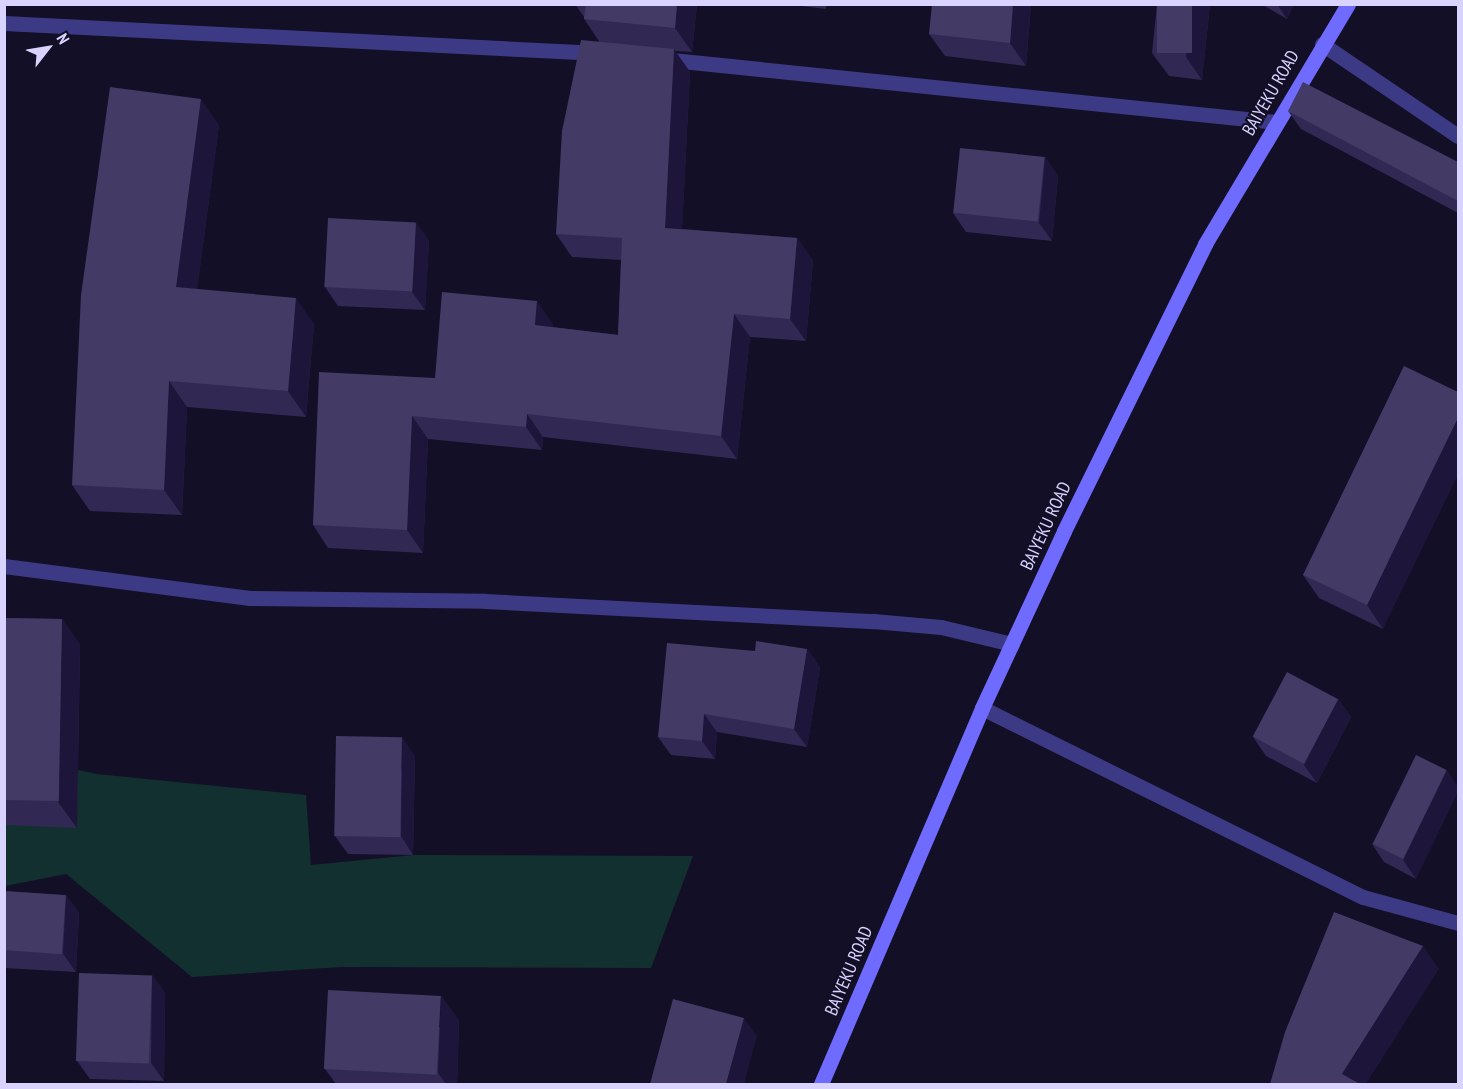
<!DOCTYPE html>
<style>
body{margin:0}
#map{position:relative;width:1463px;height:1089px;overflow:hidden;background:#130f26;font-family:"PT Sans Narrow",sans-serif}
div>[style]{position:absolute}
.green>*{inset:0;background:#12302f}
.minor>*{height:15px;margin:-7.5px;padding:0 7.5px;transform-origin:7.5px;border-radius:7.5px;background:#3d3a85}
.secondary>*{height:15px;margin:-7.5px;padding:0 7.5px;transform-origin:7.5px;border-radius:7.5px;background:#6f6bff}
.wall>*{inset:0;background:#312854}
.shaded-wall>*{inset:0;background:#1d163a}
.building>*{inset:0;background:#433a66;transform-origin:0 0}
span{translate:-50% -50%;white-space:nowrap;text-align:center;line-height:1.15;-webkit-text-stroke:4.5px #130f26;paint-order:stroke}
.street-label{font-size:18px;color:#d9d4ff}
.frame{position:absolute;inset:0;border:6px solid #d9d4ff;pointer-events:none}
.north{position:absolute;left:18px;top:18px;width:60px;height:60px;-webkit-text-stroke:4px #130f26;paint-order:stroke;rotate:59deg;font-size:16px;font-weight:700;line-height:24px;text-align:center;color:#d9d4ff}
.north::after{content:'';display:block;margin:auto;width:21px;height:27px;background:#d9d4ff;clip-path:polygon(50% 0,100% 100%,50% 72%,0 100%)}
</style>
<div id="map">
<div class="green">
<i style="clip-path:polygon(5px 754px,97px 774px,306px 795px,311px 865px,413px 855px,693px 856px,651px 968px,341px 967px,192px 977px,66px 874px,5px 886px)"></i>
</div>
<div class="minor">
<i style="left:4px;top:23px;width:596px;rotate:2.89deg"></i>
<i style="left:1322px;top:44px;width:164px;rotate:34.1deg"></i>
<i style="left:662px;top:59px;width:618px;rotate:5.85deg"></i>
<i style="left:4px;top:566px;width:248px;rotate:7.4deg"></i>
<i style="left:250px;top:598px;width:235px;rotate:0.7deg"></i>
<i style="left:485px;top:601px;width:389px;rotate:3deg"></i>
<i style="left:873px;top:621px;width:68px;rotate:5deg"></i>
<i style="left:941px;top:627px;width:73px;rotate:13.5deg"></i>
<i style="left:982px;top:708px;width:425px;rotate:26.4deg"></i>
<i style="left:1363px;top:897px;width:98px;rotate:15.3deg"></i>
</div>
<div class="secondary">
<i style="left:821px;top:1084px;width:409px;rotate:-66.8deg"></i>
<i style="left:982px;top:708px;width:195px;rotate:-65.1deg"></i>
<i style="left:1064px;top:531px;width:320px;rotate:-63.8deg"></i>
<i style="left:1205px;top:244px;width:279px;rotate:-59.2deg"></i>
</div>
<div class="wall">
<i style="clip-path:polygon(575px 4px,697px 4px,692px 52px,675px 51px,690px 72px,682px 229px,797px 238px,813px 261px,806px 341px,750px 337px,737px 459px,543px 437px,542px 450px,428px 439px,423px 553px,328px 548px,313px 525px,435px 378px,553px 324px,552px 327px,618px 335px,621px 260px,572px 257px,556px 234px,599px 41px,584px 19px,584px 17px)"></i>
<i style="clip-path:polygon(784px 4px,826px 4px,826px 9px)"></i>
<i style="clip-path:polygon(1031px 4px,1026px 66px,945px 56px,929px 34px)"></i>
<i style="clip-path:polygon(1157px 4px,1210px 4px,1202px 80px,1169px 76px,1152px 53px)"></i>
<i style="clip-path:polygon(1261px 4px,1294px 4px,1287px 19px)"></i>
<i style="clip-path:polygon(1288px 111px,1458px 162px,1458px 213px,1301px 129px)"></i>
<i style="clip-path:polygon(219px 125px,197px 289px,314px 324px,306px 417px,187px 407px,182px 515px,90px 511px,72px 485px)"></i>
<i style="clip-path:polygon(1045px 157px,1058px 176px,1052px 241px,966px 232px,953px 213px)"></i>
<i style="clip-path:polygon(416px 223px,429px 241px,425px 310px,338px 306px,325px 287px)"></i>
<i style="clip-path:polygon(1404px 366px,1383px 629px,1319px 598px,1303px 575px)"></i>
<i style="clip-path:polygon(4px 618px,62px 619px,80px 645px,77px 828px,4px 825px)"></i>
<i style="clip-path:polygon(807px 649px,820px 667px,807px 747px,717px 732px,715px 759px,671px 755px,658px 737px,755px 651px)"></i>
<i style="clip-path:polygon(1338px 699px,1351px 717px,1317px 783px,1266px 756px,1253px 737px)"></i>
<i style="clip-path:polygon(415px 756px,413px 855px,348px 854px,335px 836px)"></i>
<i style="clip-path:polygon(1447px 770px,1416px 879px,1384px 862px,1372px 844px)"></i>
<i style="clip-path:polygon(4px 891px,66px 895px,79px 913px,76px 972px,4px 968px)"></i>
<i style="clip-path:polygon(152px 975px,165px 993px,164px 1081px,90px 1079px,77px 1061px)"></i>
<i style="clip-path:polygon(459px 1020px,457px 1084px,336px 1084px,325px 1069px)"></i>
</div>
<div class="shaded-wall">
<i style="clip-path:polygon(677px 4px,697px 4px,692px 52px,675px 28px)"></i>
<i style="clip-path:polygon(1013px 4px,1031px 4px,1026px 66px,1010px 43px)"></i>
<i style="clip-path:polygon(1192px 4px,1210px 4px,1202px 80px,1186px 57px)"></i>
<i style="clip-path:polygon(1277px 4px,1294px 4px,1287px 19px)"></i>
<i style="clip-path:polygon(674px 49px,690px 72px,681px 251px,665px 228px)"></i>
<i style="clip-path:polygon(201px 99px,219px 125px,194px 313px,176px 287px)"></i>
<i style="clip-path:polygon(1045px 157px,1058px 176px,1052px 241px,1039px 223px)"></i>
<i style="clip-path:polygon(416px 223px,429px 241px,425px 310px,412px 292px)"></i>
<i style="clip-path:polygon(797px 238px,813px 261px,806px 341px,790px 319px)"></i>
<i style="clip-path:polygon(296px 298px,314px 324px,306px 417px,288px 391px)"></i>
<i style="clip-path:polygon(537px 301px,553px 324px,551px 348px,535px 325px)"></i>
<i style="clip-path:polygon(734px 314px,750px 337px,737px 459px,721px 436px)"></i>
<i style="clip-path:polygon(169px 381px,187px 407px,182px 515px,164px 490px)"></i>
<i style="clip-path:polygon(527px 414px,543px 437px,542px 450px,526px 427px)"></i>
<i style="clip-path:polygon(412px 416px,428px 439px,423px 553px,407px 530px)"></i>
<i style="clip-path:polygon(1458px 418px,1458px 475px,1383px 629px,1367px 605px)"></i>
<i style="clip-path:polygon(62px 619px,80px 645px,77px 828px,58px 802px)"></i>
<i style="clip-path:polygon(807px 649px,820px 667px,807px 747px,794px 729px)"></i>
<i style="clip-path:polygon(1338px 699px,1351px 717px,1317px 783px,1304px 765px)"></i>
<i style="clip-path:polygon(704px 714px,717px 732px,715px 759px,702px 741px)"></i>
<i style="clip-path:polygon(402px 737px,415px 756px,413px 855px,401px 836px)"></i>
<i style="clip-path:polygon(1447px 770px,1458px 787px,1458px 792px,1416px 879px,1403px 860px)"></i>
<i style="clip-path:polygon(66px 895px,79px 913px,76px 972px,63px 954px)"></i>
<i style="clip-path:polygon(1423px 946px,1439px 969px,1366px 1084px,1349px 1084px,1342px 1074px)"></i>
<i style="clip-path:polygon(152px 975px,165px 993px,164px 1081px,151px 1063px)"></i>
<i style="clip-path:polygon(441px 995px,459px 1020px,457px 1084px,446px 1084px,438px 1073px)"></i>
<i style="clip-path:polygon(744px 1018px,757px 1036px,744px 1084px,726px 1084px)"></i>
</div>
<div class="building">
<i style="clip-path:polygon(586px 4px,677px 4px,675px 28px,584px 19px)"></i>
<i style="clip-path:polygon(932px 4px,1013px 4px,1010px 43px,929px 34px)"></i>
<i style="left:1157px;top:4px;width:35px;height:49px"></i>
<i style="clip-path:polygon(581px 40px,674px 49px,665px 228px,797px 238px,790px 319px,734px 314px,721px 436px,527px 414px,526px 427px,412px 416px,407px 530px,313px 525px,319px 372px,435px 378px,442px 292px,537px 301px,535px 325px,618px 335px,622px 238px,556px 234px,562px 131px)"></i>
<i style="clip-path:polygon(1303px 82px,1458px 162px,1458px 201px,1288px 111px)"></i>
<i style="clip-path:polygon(110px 87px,201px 99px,176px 287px,296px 298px,288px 391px,169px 381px,164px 490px,72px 485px,81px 295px)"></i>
<i style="left:960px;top:148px;width:85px;height:65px;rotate:6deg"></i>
<i style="left:328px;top:218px;width:88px;height:69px;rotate:3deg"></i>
<i style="clip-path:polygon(1404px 366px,1458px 392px,1458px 418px,1367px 605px,1303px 575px)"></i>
<i style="left:4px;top:618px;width:58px;height:182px;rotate:1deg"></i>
<i style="clip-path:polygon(756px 641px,807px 649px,794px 729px,704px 714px,702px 741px,658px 737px,667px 643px,755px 651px)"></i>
<i style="left:1287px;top:672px;width:58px;height:73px;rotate:28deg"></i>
<i style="left:336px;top:736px;width:66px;height:100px;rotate:1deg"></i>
<i style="left:1416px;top:755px;width:34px;height:99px;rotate:26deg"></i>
<i style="left:4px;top:891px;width:62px;height:59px;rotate:4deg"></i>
<i style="clip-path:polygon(1334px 912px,1423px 946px,1342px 1074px,1360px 1084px,1270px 1084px,1285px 1032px)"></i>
<i style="left:79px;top:973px;width:73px;height:88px;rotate:2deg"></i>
<i style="left:328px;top:990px;width:113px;height:79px;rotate:3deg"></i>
<i style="clip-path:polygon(673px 999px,744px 1018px,726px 1084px,650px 1084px)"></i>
</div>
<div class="street-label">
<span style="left:1271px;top:93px;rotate:-60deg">BAIYEKU ROAD</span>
<span style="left:1046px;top:526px;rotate:-65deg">BAIYEKU ROAD</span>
<span style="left:849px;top:971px;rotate:-67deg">BAIYEKU ROAD</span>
</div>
<div class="frame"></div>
<div class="north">N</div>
</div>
